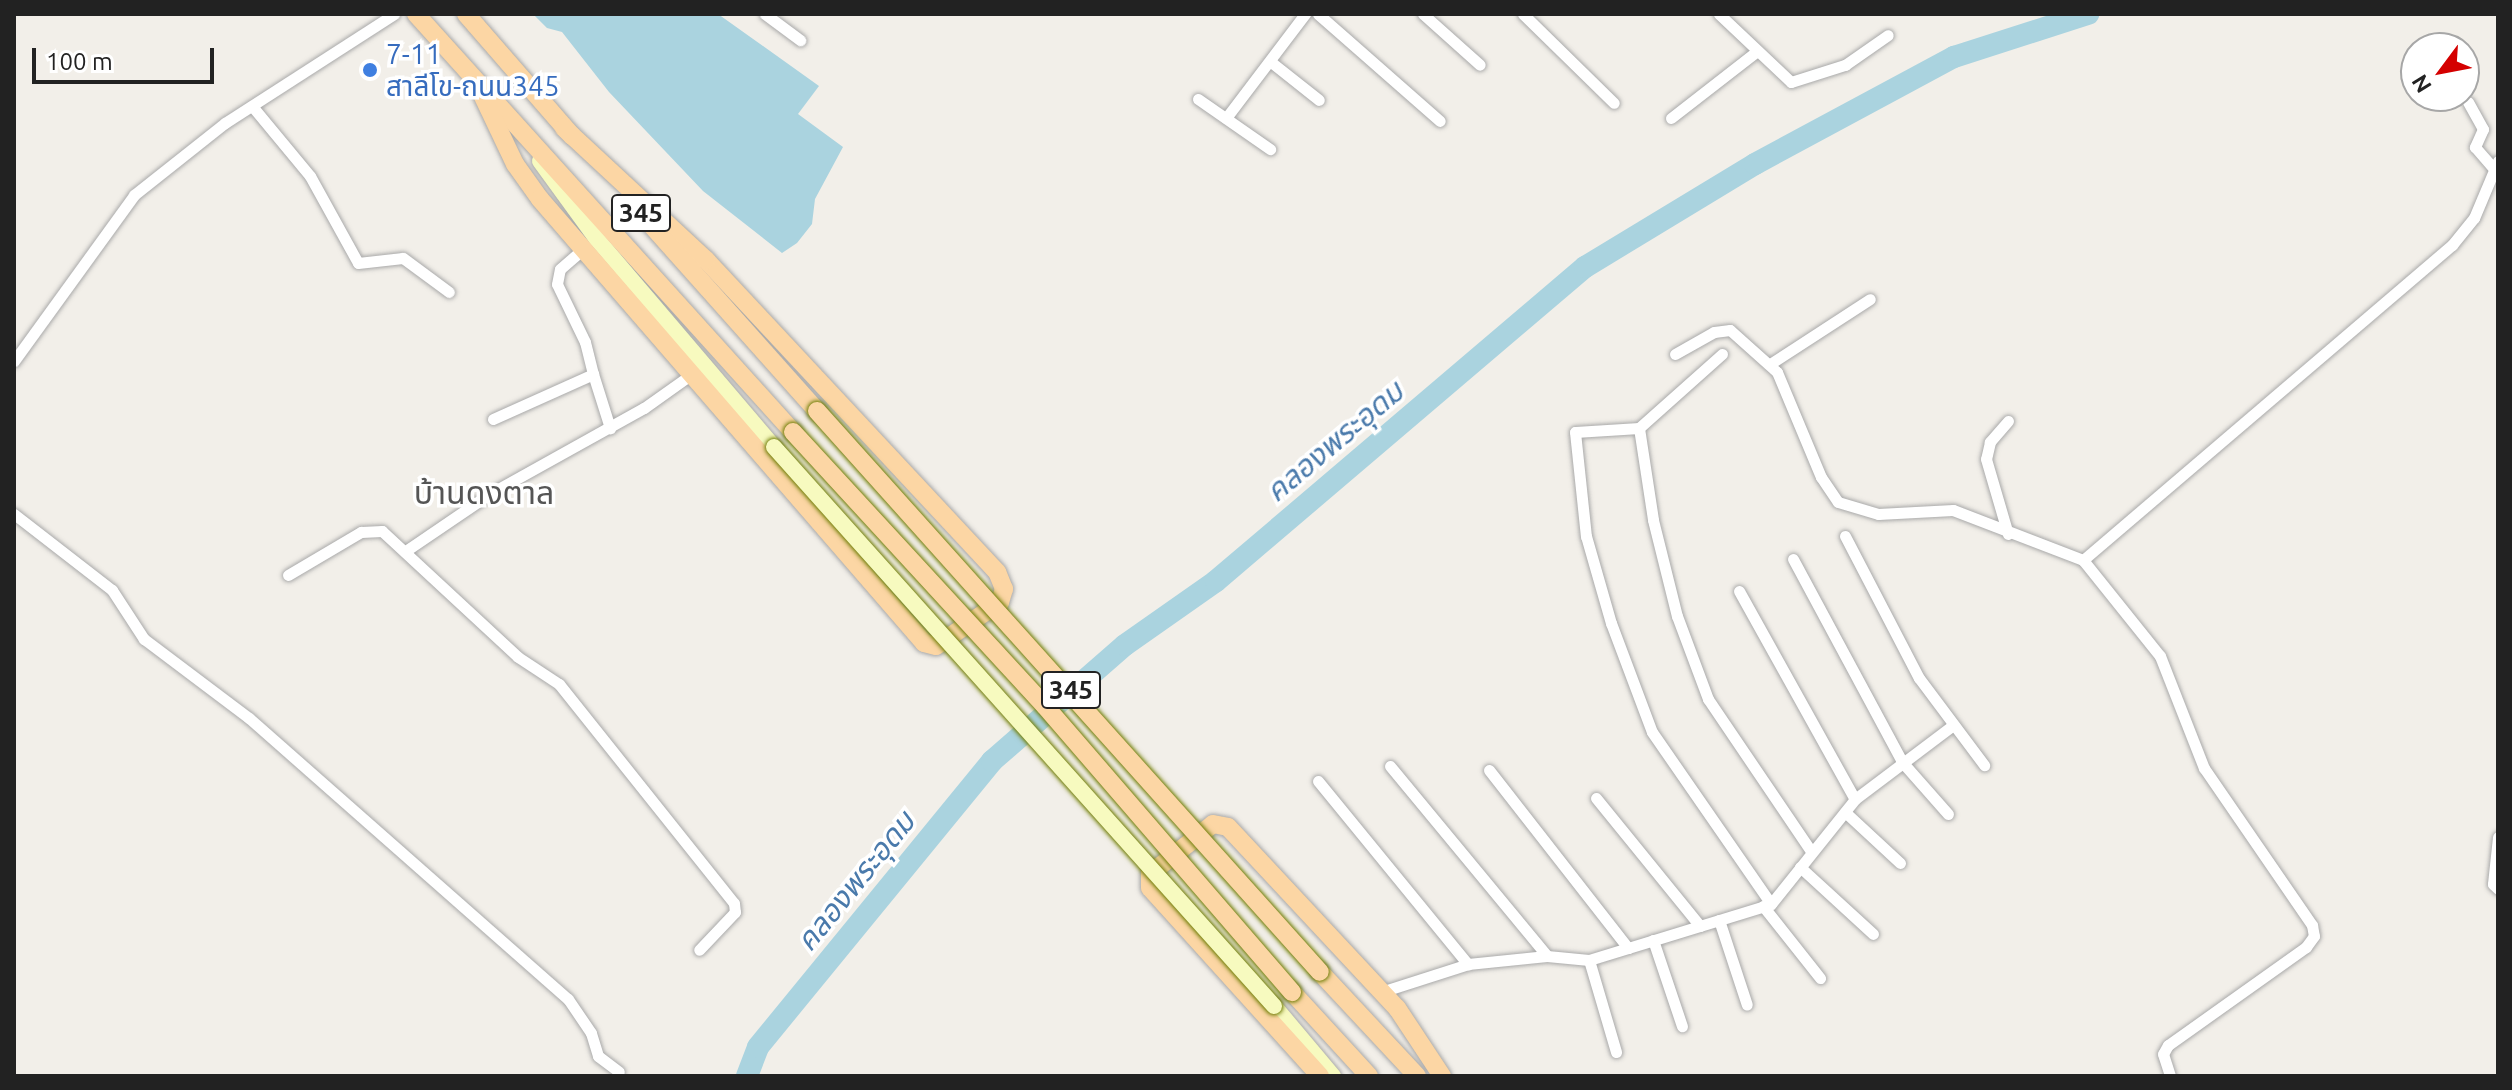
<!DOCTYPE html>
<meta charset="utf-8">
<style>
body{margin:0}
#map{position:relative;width:2512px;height:1090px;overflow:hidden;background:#f2efe9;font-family:Ubuntu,"Noto Sans Thai",sans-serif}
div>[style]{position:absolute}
.water>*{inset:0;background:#aad3df}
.river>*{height:22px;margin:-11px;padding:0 11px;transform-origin:11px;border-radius:11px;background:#aad3df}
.roads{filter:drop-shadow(0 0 2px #a9a9a9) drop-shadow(0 0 2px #a9a9a9)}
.minor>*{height:11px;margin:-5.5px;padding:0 5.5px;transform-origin:5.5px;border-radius:5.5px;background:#fff}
.secondary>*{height:16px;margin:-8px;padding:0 8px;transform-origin:8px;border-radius:8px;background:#f7fabf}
.primary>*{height:18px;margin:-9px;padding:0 9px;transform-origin:9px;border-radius:9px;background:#fcd6a4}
.bridges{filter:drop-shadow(0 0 2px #707d05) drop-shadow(0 0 2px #707d05)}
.secondary-bridge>*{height:16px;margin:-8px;padding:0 8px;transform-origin:8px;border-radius:8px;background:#f7fabf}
.primary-bridge>*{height:18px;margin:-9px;padding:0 9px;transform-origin:9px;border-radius:9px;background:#fcd6a4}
.dots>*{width:22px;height:22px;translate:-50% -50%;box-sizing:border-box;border:4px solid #fff;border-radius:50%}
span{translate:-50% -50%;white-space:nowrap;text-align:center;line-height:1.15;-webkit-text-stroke:7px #fff;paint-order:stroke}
.shield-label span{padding:2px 6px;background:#fff;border:2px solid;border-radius:6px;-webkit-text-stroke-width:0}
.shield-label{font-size:26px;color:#222;font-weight:700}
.shop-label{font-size:28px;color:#366cbe}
.left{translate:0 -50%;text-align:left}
.water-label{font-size:30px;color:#4a7aab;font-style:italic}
.quarter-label{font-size:32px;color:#555}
.frame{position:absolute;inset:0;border:16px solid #222;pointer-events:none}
.north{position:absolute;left:2400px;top:32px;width:80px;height:80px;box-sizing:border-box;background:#fff;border:2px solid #a7a7a7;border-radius:50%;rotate:238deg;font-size:22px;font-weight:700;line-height:32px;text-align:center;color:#222}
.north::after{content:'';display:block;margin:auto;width:28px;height:36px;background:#d40000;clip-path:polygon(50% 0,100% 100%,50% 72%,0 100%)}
.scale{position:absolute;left:32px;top:48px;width:182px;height:36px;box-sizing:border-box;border:4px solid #222;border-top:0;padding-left:10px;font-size:24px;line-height:28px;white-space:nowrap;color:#222;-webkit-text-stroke:6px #fff;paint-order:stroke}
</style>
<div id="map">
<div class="water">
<i style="clip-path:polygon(533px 14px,718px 14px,819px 86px,798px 114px,843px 147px,815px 199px,812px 224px,797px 243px,782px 253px,703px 191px,609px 92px,562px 32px,547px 28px)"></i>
</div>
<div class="river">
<i style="left:747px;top:1076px;width:31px;rotate:-69deg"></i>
<i style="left:758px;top:1047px;width:370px;rotate:-50.7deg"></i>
<i style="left:992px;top:761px;width:176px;rotate:-41.1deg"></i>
<i style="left:1125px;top:645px;width:111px;rotate:-35.1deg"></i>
<i style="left:1216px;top:581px;width:485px;rotate:-40.4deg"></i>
<i style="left:1585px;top:267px;width:199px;rotate:-31.2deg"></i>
<i style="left:1755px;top:164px;width:226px;rotate:-28.3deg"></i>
<i style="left:1954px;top:57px;width:141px;rotate:-17.8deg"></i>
</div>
<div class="roads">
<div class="minor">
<i style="left:765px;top:14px;width:44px;rotate:36.6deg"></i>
<i style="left:1318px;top:14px;width:162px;rotate:41.3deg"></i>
<i style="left:1423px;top:14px;width:76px;rotate:41.8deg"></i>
<i style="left:1523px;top:14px;width:127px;rotate:44.4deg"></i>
<i style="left:1719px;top:14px;width:99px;rotate:43.4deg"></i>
<i style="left:1791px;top:82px;width:57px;rotate:-17.5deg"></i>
<i style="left:1845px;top:65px;width:52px;rotate:-34.9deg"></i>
<i style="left:1271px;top:62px;width:61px;rotate:38.4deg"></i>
<i style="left:1198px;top:99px;width:88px;rotate:34.8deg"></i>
<i style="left:2468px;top:102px;width:31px;rotate:61deg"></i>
<i style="left:2483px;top:129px;width:20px;rotate:114deg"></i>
<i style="left:2475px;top:147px;width:29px;rotate:49deg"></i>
<i style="left:252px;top:106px;width:91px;rotate:50.4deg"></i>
<i style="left:310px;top:176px;width:99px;rotate:61.1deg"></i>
<i style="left:358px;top:263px;width:45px;rotate:-6.3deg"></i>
<i style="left:403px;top:258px;width:57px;rotate:36.5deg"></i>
<i style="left:1226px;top:118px;width:131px;rotate:-52.8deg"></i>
<i style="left:1671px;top:118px;width:109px;rotate:-37.9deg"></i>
<i style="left:1675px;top:354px;width:45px;rotate:-29.4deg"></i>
<i style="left:1714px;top:332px;width:16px;rotate:-7deg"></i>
<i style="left:1730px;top:330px;width:63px;rotate:41.8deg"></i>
<i style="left:1777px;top:372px;width:114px;rotate:67.3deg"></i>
<i style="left:1821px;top:477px;width:30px;rotate:56deg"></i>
<i style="left:1838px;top:502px;width:42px;rotate:16.7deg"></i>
<i style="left:1878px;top:514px;width:75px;rotate:-3.1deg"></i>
<i style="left:1953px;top:510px;width:139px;rotate:21deg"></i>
<i style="left:2083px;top:560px;width:123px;rotate:51.3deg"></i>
<i style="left:2160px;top:656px;width:120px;rotate:68.6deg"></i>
<i style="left:2204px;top:768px;width:191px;rotate:55.5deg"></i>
<i style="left:2312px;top:925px;width:11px;rotate:80deg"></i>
<i style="left:2314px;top:936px;width:14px;rotate:126deg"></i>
<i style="left:2306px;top:947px;width:169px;rotate:144.6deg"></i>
<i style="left:2168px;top:1045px;width:10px;rotate:119deg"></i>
<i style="left:2163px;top:1054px;width:23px;rotate:72deg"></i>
<i style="left:1722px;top:354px;width:111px;rotate:138.3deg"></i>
<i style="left:1639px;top:428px;width:64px;rotate:176.4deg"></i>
<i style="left:1575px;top:432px;width:105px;rotate:84deg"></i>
<i style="left:1586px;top:536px;width:91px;rotate:74deg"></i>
<i style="left:1611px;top:623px;width:116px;rotate:69.4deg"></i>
<i style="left:1652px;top:732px;width:209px;rotate:55.3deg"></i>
<i style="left:14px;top:361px;width:205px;rotate:-54.1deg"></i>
<i style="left:134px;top:195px;width:116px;rotate:-38.4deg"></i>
<i style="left:225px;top:123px;width:201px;rotate:-32.8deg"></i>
<i style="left:1770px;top:364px;width:119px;rotate:-33deg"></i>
<i style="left:593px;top:374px;width:57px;rotate:72.5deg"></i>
<i style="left:493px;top:419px;width:110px;rotate:-24.2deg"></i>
<i style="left:593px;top:374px;width:33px;rotate:-104deg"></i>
<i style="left:585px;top:342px;width:64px;rotate:-115.8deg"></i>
<i style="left:557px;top:284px;width:15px;rotate:-79deg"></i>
<i style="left:560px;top:269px;width:29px;rotate:-41deg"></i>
<i style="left:2008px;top:421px;width:28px;rotate:131deg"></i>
<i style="left:1990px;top:442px;width:17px;rotate:103deg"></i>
<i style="left:1986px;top:459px;width:78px;rotate:73.7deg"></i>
<i style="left:1639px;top:428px;width:93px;rotate:81.3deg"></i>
<i style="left:1653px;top:520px;width:99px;rotate:76deg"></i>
<i style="left:1677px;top:616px;width:89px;rotate:69.5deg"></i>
<i style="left:1708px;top:699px;width:184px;rotate:55.9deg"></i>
<i style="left:14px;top:514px;width:124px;rotate:37.8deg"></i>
<i style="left:112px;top:590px;width:59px;rotate:56.9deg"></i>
<i style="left:144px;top:639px;width:131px;rotate:37deg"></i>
<i style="left:249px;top:718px;width:425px;rotate:41.4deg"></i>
<i style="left:568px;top:999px;width:41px;rotate:55.9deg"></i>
<i style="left:591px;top:1033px;width:24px;rotate:73deg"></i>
<i style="left:598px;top:1056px;width:26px;rotate:37deg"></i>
<i style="left:1845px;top:536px;width:160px;rotate:62.5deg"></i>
<i style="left:1919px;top:678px;width:109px;rotate:53.2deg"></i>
<i style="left:407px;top:550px;width:102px;rotate:-34.2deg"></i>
<i style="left:491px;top:493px;width:175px;rotate:-29.1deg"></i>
<i style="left:644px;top:408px;width:55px;rotate:-35.4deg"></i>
<i style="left:1793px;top:559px;width:232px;rotate:61.7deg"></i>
<i style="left:1903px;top:763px;width:68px;rotate:48.6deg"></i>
<i style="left:2083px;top:560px;width:485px;rotate:-40.5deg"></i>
<i style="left:2452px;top:245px;width:35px;rotate:-51deg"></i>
<i style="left:2474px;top:218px;width:62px;rotate:-67.2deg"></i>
<i style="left:288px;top:575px;width:85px;rotate:-30.5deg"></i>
<i style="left:361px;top:532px;width:21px;rotate:-3deg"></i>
<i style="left:382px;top:531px;width:185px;rotate:42.8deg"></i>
<i style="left:518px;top:657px;width:49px;rotate:33.4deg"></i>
<i style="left:559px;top:684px;width:280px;rotate:51.4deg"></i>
<i style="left:734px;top:903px;width:9px;rotate:84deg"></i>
<i style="left:735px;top:912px;width:52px;rotate:133.5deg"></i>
<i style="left:1739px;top:591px;width:238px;rotate:60.9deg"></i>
<i style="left:1390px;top:766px;width:246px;rotate:50.4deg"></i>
<i style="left:1489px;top:770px;width:226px;rotate:52deg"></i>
<i style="left:1318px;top:781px;width:237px;rotate:50.7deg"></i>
<i style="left:1596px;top:798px;width:165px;rotate:50.9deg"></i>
<i style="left:1845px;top:812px;width:75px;rotate:42.8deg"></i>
<i style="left:2498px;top:837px;width:47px;rotate:96.1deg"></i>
<i style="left:2493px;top:884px;width:7px;rotate:45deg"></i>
<i style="left:1800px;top:867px;width:99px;rotate:42.5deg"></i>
<i style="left:1763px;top:906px;width:92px;rotate:51.6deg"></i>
<i style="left:1719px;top:920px;width:89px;rotate:71.8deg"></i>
<i style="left:1653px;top:940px;width:91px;rotate:71.4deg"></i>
<i style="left:1589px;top:960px;width:96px;rotate:73.6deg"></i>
<i style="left:1381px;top:992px;width:91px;rotate:-17.8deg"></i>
<i style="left:1468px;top:964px;width:79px;rotate:-5.8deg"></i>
<i style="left:1547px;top:956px;width:42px;rotate:5.4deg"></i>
<i style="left:1589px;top:960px;width:190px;rotate:-17.1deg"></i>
<i style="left:1771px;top:904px;width:134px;rotate:-51.3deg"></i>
<i style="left:1855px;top:799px;width:121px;rotate:-37deg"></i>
</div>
<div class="secondary">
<i style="left:540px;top:161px;width:95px;rotate:54deg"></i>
<i style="left:596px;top:238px;width:275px;rotate:49.6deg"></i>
<i style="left:1274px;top:1006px;width:92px;rotate:49.9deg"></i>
</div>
<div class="primary">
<i style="left:416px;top:14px;width:563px;rotate:47.95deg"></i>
<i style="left:466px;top:14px;width:162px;rotate:49deg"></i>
<i style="left:476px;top:82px;width:91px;rotate:64.6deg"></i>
<i style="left:515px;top:164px;width:43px;rotate:54.5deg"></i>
<i style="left:540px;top:199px;width:587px;rotate:49.14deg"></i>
<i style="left:924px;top:643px;width:12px;rotate:14deg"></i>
<i style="left:936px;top:646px;width:78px;rotate:-34.5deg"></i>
<i style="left:1000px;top:602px;width:14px;rotate:-73deg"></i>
<i style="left:1004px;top:589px;width:18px;rotate:-112deg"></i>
<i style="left:997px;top:572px;width:427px;rotate:-133deg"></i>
<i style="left:706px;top:260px;width:194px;rotate:-137.1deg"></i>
<i style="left:637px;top:209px;width:271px;rotate:48.3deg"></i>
<i style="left:1320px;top:972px;width:142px;rotate:47deg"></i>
<i style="left:1292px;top:992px;width:114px;rotate:47.5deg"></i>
<i style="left:1320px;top:1076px;width:253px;rotate:-132.1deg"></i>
<i style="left:1150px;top:888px;width:14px;rotate:-90deg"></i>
<i style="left:1150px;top:874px;width:80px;rotate:-38.4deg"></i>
<i style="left:1213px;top:824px;width:15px;rotate:11deg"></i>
<i style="left:1228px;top:827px;width:248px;rotate:47deg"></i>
<i style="left:1397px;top:1008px;width:82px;rotate:56.5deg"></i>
</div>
</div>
<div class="bridges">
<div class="secondary-bridge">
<i style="left:774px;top:447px;width:750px;rotate:48.19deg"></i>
</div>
<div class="primary-bridge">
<i style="left:817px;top:411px;width:753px;rotate:48.12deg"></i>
<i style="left:793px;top:432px;width:372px;rotate:47.4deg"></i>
<i style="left:1045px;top:706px;width:378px;rotate:49.2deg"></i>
</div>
</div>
<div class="dots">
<i style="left:370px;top:70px;background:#3f7fe0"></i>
</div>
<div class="shield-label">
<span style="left:641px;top:213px">345</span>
<span style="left:1071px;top:690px">345</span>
</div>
<div class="shop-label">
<span class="left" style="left:386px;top:70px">7-11<br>สาลีโข-ถนน345</span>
</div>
<div class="water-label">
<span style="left:1334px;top:441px;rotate:-40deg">คลองพระอุดม</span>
<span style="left:855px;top:881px;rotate:-51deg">คลองพระอุดม</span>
</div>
<div class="quarter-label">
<span style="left:484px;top:492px">บ้านดงตาล</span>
</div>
<div class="frame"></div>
<div class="north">N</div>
<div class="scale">100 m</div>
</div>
